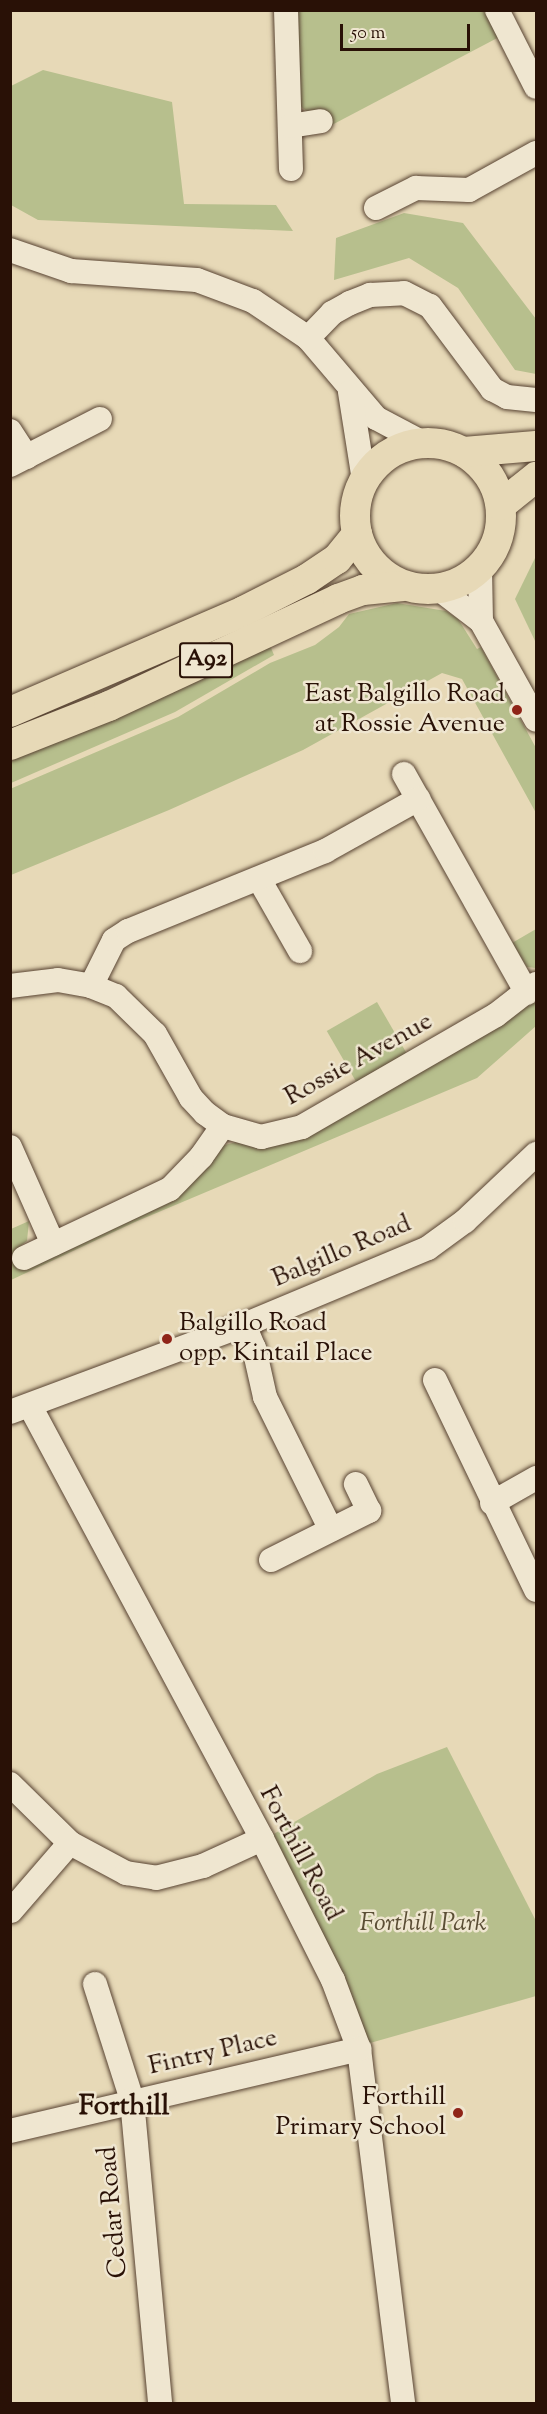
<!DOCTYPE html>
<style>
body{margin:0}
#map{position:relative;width:547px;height:2414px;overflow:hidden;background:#e7d9b7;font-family:"Sorts Mill Goudy",serif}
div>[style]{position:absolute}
.green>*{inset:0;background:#b7bf8d;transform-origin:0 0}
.roads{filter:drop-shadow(0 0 2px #584332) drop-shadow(0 0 2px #584332)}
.minor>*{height:24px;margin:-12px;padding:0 12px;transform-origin:12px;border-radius:12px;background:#efe6d0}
.major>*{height:30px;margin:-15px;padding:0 15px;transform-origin:15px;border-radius:15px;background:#e7d9b7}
.major>.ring{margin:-15px;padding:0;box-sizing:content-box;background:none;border:30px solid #e7d9b7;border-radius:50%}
.dots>*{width:16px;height:16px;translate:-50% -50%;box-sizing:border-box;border:3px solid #efe6d0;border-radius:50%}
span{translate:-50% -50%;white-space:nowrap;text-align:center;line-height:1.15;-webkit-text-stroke:5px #efe6d0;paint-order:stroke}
.shield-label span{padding:2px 4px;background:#efe6d0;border:2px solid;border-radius:4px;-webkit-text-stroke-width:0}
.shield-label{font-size:24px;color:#291106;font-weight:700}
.poi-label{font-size:26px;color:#291106}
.right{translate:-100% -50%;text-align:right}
.left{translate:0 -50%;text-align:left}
.street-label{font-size:26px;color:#291106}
.park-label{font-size:26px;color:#5b4e35;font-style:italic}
.quarter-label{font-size:28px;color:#291106;font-weight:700}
.frame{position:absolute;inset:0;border:12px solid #291106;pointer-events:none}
.scale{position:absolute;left:340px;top:24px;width:130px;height:27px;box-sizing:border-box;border:3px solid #291106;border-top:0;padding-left:8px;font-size:18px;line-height:21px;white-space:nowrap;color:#291106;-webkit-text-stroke:4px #efe6d0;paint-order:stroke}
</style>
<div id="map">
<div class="green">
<i style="clip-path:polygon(298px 11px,491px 11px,503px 35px,328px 127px,300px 106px)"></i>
<i style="clip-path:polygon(43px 70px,172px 102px,184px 204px,276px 205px,293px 231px,38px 220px,11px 205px,11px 86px)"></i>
<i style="clip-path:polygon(404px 213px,463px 223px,536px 319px,536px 374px,515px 370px,458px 288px,409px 258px,334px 280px,336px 238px)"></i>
<i style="clip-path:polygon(536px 556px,536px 643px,515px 599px)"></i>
<i style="clip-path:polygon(397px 603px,446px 611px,458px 619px,477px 649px,481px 647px,536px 748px,536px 813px,462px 679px,442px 673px,303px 750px,169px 810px,11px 875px,10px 789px,178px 717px,270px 663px,315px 645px,339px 627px,349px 614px)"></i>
<i style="clip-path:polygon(269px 643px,274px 655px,175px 712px,11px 783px,11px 761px)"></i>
<i style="clip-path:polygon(536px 929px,536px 968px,527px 967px,512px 943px)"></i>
<i style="clip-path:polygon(536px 995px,536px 1026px,477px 1078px,135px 1222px,11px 1280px,11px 1229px,29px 1221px,27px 1241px,19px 1247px,26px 1264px,221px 1146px,240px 1141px,259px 1144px)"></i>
<i style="left:377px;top:1002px;width:59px;height:58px;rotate:60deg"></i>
<i style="clip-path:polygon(447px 1747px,536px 1921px,536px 1996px,363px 2045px,272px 1835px,377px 1774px)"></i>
</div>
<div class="roads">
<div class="minor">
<i style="left:286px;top:10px;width:159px;rotate:88.2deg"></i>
<i style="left:497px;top:10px;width:86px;rotate:63.1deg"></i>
<i style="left:290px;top:126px;width:31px;rotate:-9deg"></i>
<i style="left:376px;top:208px;width:45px;rotate:-26.6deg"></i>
<i style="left:416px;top:188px;width:53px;rotate:2.2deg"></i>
<i style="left:469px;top:190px;width:77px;rotate:-28.9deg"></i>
<i style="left:10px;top:250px;width:65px;rotate:19deg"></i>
<i style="left:71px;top:271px;width:126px;rotate:4.1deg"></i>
<i style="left:197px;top:280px;width:60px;rotate:20.6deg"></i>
<i style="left:253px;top:301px;width:66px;rotate:33.9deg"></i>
<i style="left:308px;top:338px;width:105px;rotate:49.6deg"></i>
<i style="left:376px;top:418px;width:53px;rotate:28deg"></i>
<i style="left:308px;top:338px;width:35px;rotate:-46deg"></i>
<i style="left:332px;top:313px;width:21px;rotate:-29deg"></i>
<i style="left:350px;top:303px;width:22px;rotate:-22deg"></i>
<i style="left:370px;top:295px;width:34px;rotate:-3deg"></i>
<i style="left:404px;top:293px;width:29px;rotate:27deg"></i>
<i style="left:430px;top:306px;width:104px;rotate:53.2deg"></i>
<i style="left:492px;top:389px;width:17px;rotate:28deg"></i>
<i style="left:507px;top:397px;width:29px;rotate:6deg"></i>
<i style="left:350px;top:392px;width:89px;rotate:81deg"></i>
<i style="left:10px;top:431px;width:31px;rotate:57deg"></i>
<i style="left:10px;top:465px;width:101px;rotate:-27.1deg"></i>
<i style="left:480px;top:569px;width:52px;rotate:88.9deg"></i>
<i style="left:439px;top:589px;width:53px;rotate:37.3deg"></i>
<i style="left:481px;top:621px;width:113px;rotate:60.9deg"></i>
<i style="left:404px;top:774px;width:251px;rotate:60.7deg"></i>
<i style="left:259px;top:879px;width:83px;rotate:60.3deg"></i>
<i style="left:10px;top:986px;width:48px;rotate:-7.1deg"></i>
<i style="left:58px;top:980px;width:34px;rotate:10deg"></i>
<i style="left:91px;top:986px;width:27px;rotate:22deg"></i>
<i style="left:116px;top:996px;width:54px;rotate:44.3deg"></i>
<i style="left:155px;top:1034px;width:73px;rotate:60.6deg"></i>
<i style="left:191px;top:1098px;width:21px;rotate:47deg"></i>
<i style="left:205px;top:1113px;width:22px;rotate:36deg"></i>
<i style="left:223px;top:1126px;width:40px;rotate:16deg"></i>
<i style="left:261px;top:1137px;width:42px;rotate:-13.7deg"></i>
<i style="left:302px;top:1127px;width:224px;rotate:-30deg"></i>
<i style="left:496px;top:1015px;width:51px;rotate:-37.8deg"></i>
<i style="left:91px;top:986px;width:51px;rotate:-63.4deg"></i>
<i style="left:114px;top:940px;width:17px;rotate:-33deg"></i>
<i style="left:128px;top:931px;width:213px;rotate:-22.1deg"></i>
<i style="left:325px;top:851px;width:107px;rotate:-29.2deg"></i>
<i style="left:10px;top:1147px;width:106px;rotate:66.1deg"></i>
<i style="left:24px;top:1258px;width:161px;rotate:-25.3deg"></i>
<i style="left:170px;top:1189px;width:45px;rotate:-45.9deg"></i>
<i style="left:201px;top:1157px;width:38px;rotate:-55deg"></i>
<i style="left:244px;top:1325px;width:25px;rotate:67deg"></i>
<i style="left:254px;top:1348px;width:50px;rotate:77.3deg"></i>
<i style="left:265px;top:1397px;width:148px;rotate:63.6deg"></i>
<i style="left:435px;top:1380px;width:233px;rotate:64.3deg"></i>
<i style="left:30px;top:1406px;width:491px;rotate:61.8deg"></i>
<i style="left:262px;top:1839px;width:158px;rotate:63.3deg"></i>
<i style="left:333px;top:1980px;width:74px;rotate:69.4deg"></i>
<i style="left:359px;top:2049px;width:358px;rotate:82.9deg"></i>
<i style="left:10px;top:1412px;width:250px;rotate:-20.4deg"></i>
<i style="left:244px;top:1325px;width:199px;rotate:-22.7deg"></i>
<i style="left:428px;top:1248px;width:46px;rotate:-36.1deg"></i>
<i style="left:465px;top:1221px;width:98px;rotate:-43.3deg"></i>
<i style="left:492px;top:1503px;width:51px;rotate:-29.6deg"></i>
<i style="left:271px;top:1560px;width:110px;rotate:-26.6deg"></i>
<i style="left:369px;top:1511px;width:30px;rotate:-116deg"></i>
<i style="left:10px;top:1784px;width:84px;rotate:44.5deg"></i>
<i style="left:70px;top:1843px;width:64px;rotate:28.2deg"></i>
<i style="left:126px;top:1873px;width:30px;rotate:9deg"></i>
<i style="left:156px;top:1878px;width:49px;rotate:-14.3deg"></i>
<i style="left:203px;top:1866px;width:65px;rotate:-24.6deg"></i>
<i style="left:11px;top:1911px;width:90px;rotate:-49.1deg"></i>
<i style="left:95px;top:1984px;width:122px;rotate:72.3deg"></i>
<i style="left:132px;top:2100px;width:305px;rotate:84.7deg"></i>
<i style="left:10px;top:2131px;width:359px;rotate:-13.2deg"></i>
</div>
<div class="major">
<i class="ring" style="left:355px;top:443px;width:116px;height:116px"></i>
<i style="left:464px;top:452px;width:72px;rotate:-4.8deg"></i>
<i style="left:501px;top:505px;width:45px;rotate:-38.7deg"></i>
<i style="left:10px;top:712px;width:255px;rotate:-23.3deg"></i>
<i style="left:244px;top:611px;width:71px;rotate:-26.9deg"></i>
<i style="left:307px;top:579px;width:36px;rotate:-34deg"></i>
<i style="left:337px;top:559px;width:32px;rotate:-51deg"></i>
<i style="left:10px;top:745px;width:106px;rotate:-21.5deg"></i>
<i style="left:109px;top:706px;width:253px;rotate:-25deg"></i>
<i style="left:338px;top:599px;width:27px;rotate:-20deg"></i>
<i style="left:363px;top:590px;width:40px;rotate:-5.7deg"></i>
</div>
</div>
<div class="dots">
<i style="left:517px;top:710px;background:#8f2418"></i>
<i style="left:167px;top:1339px;background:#8f2418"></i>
<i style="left:458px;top:2113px;background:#8f2418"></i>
</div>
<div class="shield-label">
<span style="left:206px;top:660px">A92</span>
</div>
<div class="poi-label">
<span class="right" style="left:505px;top:710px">East Balgillo Road<br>at Rossie Avenue</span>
<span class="left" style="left:179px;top:1339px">Balgillo Road<br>opp. Kintail Place</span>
<span class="right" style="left:446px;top:2113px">Forthill<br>Primary School</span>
</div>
<div class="street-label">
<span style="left:359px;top:1060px;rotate:-29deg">Rossie Avenue</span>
<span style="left:342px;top:1252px;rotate:-23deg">Balgillo Road</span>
<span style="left:300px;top:1854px;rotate:62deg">Forthill Road</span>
<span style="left:213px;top:2053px;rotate:-13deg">Fintry Place</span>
<span style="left:114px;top:2212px;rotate:-95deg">Cedar Road</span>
</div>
<div class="park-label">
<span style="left:423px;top:1924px">Forthill Park</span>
</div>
<div class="quarter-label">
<span style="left:124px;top:2107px">Forthill</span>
</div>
<div class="frame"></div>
<div class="scale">50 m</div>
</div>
